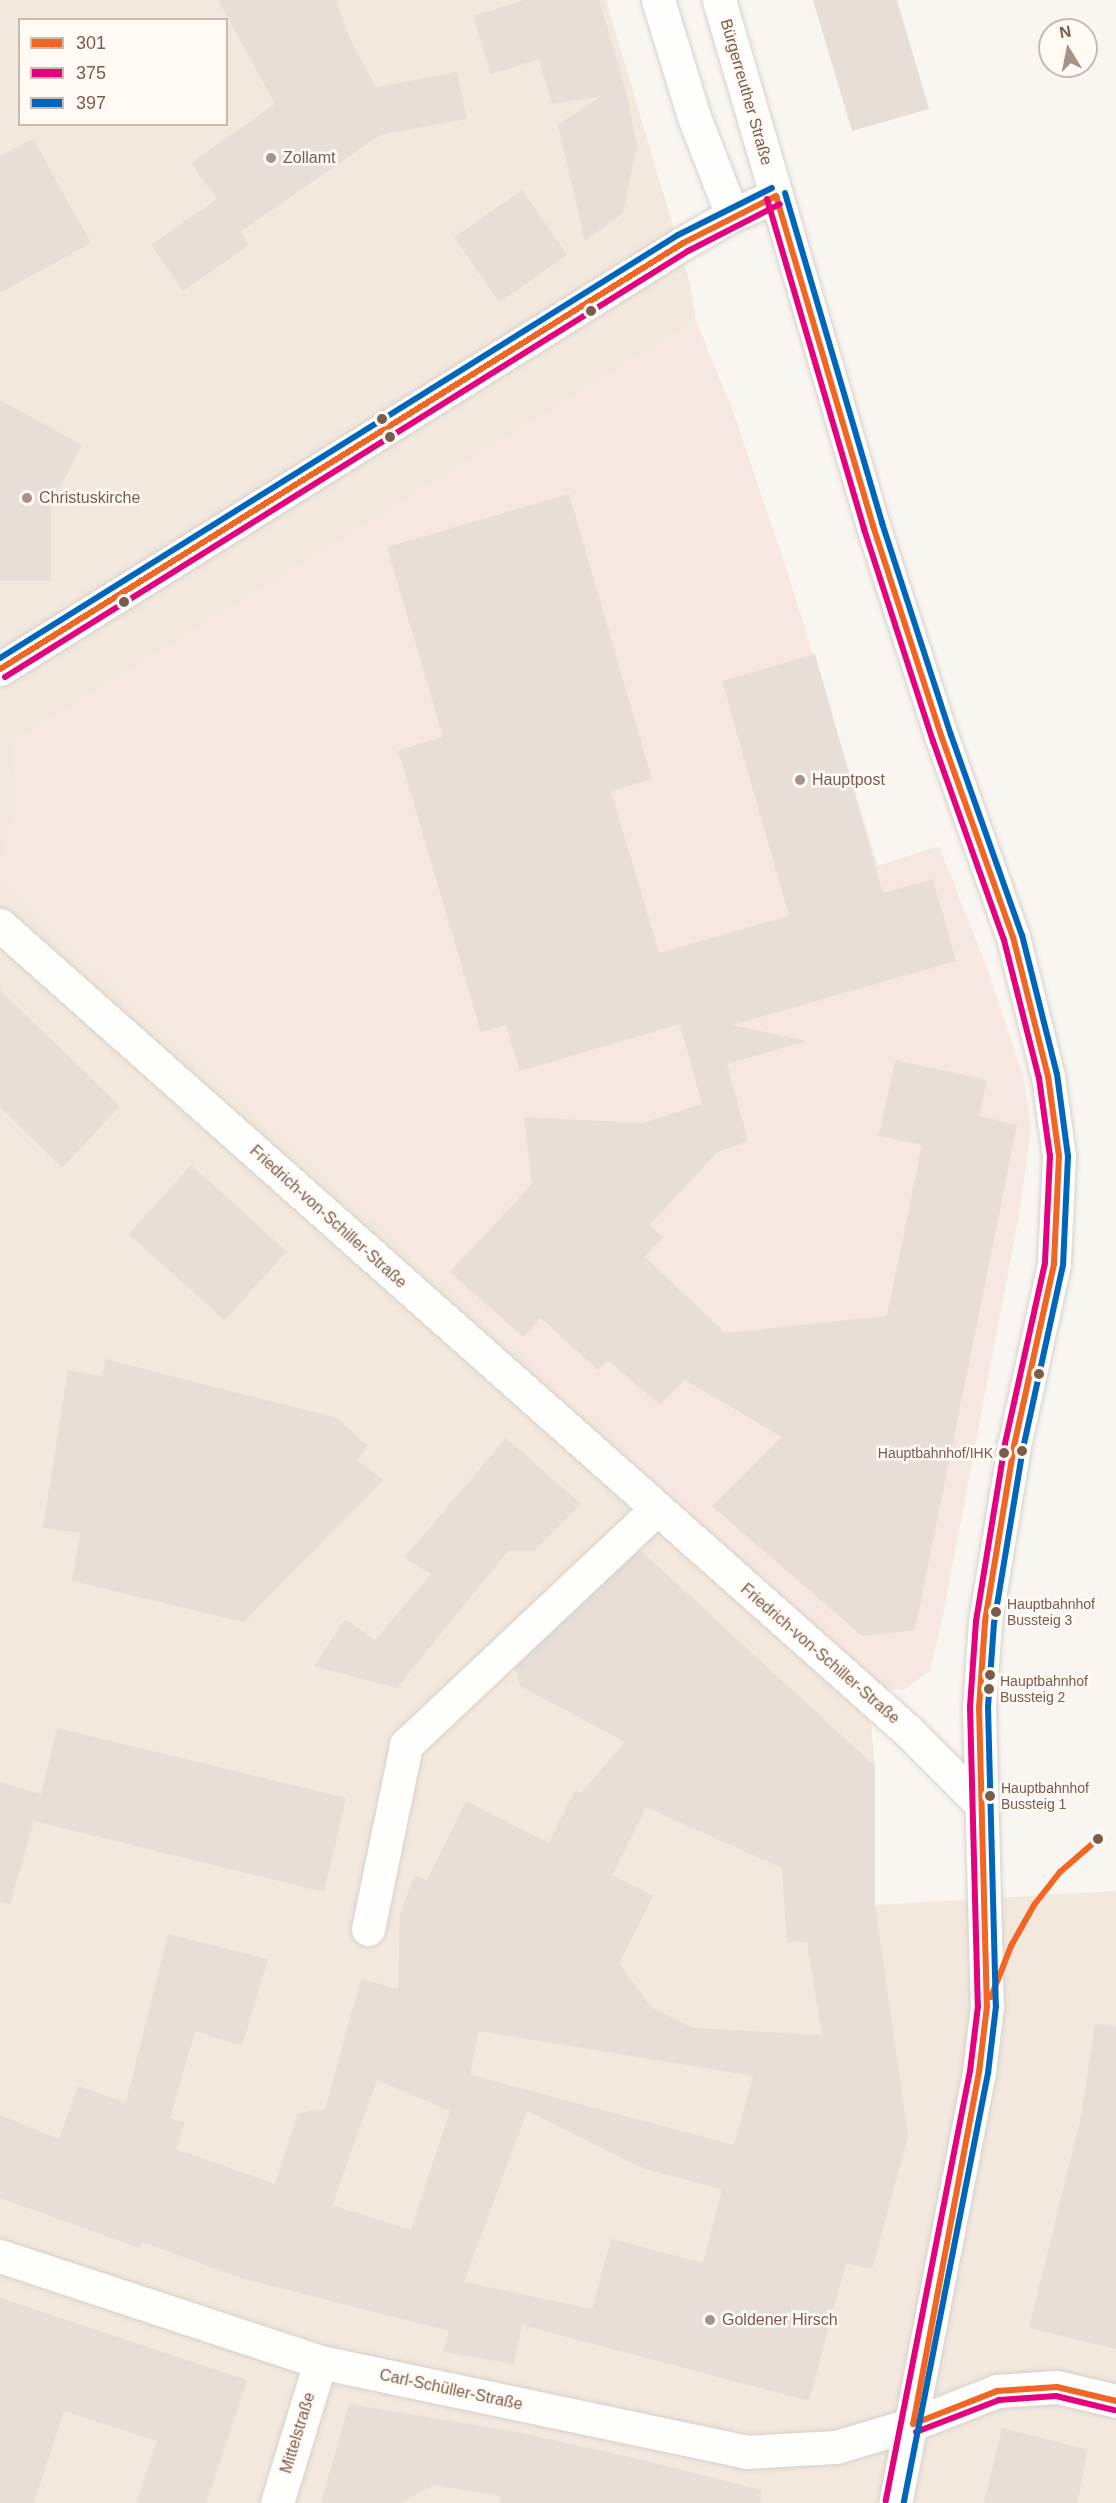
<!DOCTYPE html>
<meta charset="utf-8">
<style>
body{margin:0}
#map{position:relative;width:1116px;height:2503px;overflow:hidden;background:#f9f5f0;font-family:Helvetica,sans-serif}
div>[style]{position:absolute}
.residential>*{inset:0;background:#f2e8de}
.commercial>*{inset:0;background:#f6e8e1}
.building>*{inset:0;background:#e6ded7;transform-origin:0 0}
.roads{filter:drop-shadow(0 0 2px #d7d1cb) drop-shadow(0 0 2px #d7d1cb)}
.minor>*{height:33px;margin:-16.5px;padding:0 16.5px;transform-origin:16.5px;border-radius:16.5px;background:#fefefd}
.bus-1>*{height:6px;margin:-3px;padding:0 3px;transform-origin:3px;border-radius:3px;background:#f26522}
.bus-2>*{height:6px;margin:-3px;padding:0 3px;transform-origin:3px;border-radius:3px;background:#e5007d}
.bus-3>*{height:6px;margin:-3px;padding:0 3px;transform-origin:3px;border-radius:3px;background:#0065bd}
.dots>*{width:16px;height:16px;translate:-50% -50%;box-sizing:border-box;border:3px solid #fffaf3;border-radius:50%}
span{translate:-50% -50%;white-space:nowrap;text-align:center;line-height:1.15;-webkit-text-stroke:5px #fffaf3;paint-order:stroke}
.bus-label{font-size:14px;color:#7a5c4d}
.right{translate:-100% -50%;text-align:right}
.left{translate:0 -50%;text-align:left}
.street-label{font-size:16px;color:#7a5c4d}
.poi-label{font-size:16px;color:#7a5c4d}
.legend{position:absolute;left:18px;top:18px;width:210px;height:108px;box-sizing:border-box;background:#fffaf3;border:2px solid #cabbb1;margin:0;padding:8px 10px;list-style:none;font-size:18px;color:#7a5c4d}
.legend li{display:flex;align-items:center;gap:12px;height:30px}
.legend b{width:30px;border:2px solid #cabbb1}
.north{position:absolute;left:1038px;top:18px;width:60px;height:60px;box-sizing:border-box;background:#fffaf3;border:2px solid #cabbb1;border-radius:50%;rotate:350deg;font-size:16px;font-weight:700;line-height:24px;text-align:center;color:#7a5c4d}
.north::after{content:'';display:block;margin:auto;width:21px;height:27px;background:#a69286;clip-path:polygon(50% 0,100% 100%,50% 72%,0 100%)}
</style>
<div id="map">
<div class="residential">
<i style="clip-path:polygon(evenodd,0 0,606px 0,690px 284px,696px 321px,12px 743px,19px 802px,0 868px,0 0,20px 20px,226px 20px,226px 124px,20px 124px,20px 20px)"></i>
<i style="clip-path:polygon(0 880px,866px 1671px,875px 1766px,875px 1905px,1116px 1891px,1116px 2503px,0 2503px)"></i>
</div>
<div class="commercial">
<i style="clip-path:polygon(696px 321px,734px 414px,786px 567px,878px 866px,939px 846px,987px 968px,1024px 1079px,1031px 1129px,1019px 1215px,943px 1615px,930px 1670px,904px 1690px,885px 1689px,0 880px,0 868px,19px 802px,12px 743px)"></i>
</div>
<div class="building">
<i style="clip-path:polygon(218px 0,336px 0,349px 37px,376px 87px,457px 72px,467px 119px,380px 135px,240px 232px,249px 245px,183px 291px,151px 245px,217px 199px,191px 163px,275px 104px)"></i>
<i style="clip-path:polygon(524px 0,599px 0,626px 91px,637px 146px,623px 213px,585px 241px,558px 125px,601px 96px,552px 104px,539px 59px,491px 74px,473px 16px)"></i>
<i style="clip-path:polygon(813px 0,897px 0,929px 109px,852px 131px)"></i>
<i style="clip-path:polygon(33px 139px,91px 243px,0 293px,0 156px)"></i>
<i style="left:522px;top:190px;width:79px;height:83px;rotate:55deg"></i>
<i style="clip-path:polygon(0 400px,82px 445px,51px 505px,51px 581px,0 581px)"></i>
<i style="clip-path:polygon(569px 494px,652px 779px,611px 791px,659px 953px,789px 916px,722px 681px,815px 654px,883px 893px,933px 879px,956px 961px,732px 1025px,807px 1041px,727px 1064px,748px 1141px,716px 1153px,650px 1225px,663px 1237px,645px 1257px,725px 1333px,887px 1316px,922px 1145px,879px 1136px,895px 1060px,987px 1080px,979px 1116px,1017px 1125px,915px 1630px,862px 1636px,712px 1506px,782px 1437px,685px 1380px,660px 1405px,608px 1360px,598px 1370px,541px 1318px,523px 1337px,450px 1272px,532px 1184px,524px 1117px,643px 1123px,702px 1104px,680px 1024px,520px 1071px,506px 1025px,481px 1032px,398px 750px,443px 737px,387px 547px)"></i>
<i style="clip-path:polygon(0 990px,120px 1106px,62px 1168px,0 1107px)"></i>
<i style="left:191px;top:1165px;width:129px;height:93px;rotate:42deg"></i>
<i style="clip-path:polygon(105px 1359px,337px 1418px,368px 1446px,357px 1460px,383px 1480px,244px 1622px,72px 1581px,80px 1533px,43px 1528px,68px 1370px,103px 1376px)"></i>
<i style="clip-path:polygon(506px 1438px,581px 1504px,534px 1551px,508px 1551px,397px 1688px,314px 1666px,345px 1619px,375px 1640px,431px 1574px,404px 1558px)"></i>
<i style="clip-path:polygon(evenodd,640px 1550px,875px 1766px,875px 1905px,908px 2136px,872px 2269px,846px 2263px,809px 2401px,522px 2325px,514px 2364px,443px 2352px,449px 2331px,241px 2278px,142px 2242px,140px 2248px,0 2198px,0 2115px,59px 2139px,78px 2086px,126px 2103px,168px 1934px,268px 1959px,242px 2046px,195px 2031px,170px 2118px,185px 2123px,176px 2149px,275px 2184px,298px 2113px,325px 2109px,361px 1979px,398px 1989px,400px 1914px,415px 1875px,427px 1881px,466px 1801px,549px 1843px,575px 1791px,581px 1793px,625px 1742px,520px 1686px,515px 1667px,640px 1550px,646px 1807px,782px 1868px,787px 1942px,807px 1942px,822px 2035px,693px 2028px,651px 2007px,619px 1963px,653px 1896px,612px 1875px,646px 1807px,640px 1550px,479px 2031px,753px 2076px,734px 2145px,470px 2075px,479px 2031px,640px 1550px,377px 2080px,450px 2111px,411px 2230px,332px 2205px,377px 2080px,640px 1550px,527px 2111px,645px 2169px,722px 2189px,703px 2263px,611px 2239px,592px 2309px,464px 2282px,527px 2111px)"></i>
<i style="clip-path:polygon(57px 1728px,346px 1798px,324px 1892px,34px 1821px,10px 1904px,0 1902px,0 1782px,41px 1794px)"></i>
<i style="clip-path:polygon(1095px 2024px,1116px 2026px,1116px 2349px,1029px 2328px,1081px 2117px)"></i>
<i style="clip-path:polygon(0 2298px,247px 2380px,206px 2503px,136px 2503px,157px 2441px,64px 2411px,34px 2503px,0 2503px)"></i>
<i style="clip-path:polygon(349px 2404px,517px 2432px,638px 2459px,761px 2490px,760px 2503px,499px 2503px,501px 2496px,433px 2485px,401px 2503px,321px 2503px)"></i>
<i style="clip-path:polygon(1002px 2428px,1088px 2450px,1077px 2503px,984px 2503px)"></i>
</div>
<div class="roads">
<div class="minor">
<i style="left:658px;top:0;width:122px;rotate:72.9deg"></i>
<i style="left:694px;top:117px;width:105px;rotate:68.8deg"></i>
<i style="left:719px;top:0;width:548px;rotate:73.68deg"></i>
<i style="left:873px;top:526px;width:223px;rotate:72deg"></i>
<i style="left:942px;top:738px;width:211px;rotate:70.4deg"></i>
<i style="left:1013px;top:937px;width:143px;rotate:75.9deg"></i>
<i style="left:1048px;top:1076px;width:81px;rotate:82.2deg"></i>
<i style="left:1059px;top:1156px;width:108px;rotate:92.7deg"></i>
<i style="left:1054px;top:1264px;width:186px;rotate:102.4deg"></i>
<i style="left:1014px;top:1446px;width:178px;rotate:99.4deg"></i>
<i style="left:985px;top:1622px;width:85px;rotate:94deg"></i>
<i style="left:979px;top:1707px;width:299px;rotate:88.5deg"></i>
<i style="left:987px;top:2006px;width:66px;rotate:96.9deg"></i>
<i style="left:979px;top:2072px;width:439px;rotate:101deg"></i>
<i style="left:0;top:669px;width:805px;rotate:-31.95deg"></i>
<i style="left:683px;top:243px;width:56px;rotate:-29.7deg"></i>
<i style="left:732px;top:215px;width:48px;rotate:-23.4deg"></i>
<i style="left:0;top:925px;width:1214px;rotate:41.59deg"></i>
<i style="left:908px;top:1731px;width:102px;rotate:45deg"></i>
<i style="left:368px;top:1929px;width:188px;rotate:-78.3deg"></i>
<i style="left:406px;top:1745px;width:344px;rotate:-43.3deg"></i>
<i style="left:0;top:2256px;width:337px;rotate:18.3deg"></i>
<i style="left:320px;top:2362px;width:435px;rotate:11.9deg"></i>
<i style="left:746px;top:2452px;width:90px;rotate:-3.2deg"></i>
<i style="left:836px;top:2447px;width:80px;rotate:-16.6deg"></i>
<i style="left:913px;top:2424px;width:90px;rotate:-21.4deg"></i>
<i style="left:997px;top:2391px;width:60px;rotate:-3.8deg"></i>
<i style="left:1057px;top:2387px;width:61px;rotate:13.3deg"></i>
<i style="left:277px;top:2503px;width:147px;rotate:-73deg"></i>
</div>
</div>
<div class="bus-1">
<i style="left:776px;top:196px;width:344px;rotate:73.6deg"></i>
<i style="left:873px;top:526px;width:223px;rotate:72deg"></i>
<i style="left:942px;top:738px;width:211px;rotate:70.4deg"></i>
<i style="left:1013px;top:937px;width:143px;rotate:75.9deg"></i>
<i style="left:1048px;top:1076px;width:81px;rotate:82.2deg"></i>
<i style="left:1059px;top:1156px;width:108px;rotate:92.7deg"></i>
<i style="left:1054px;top:1264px;width:186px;rotate:102.4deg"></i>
<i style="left:1014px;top:1446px;width:178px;rotate:99.4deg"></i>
<i style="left:985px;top:1622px;width:85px;rotate:94deg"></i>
<i style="left:979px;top:1707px;width:299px;rotate:88.5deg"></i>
<i style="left:987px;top:2006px;width:66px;rotate:96.9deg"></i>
<i style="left:979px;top:2072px;width:358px;rotate:100.6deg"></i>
<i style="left:0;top:669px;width:805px;rotate:-31.95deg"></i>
<i style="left:683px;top:243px;width:104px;rotate:-26.8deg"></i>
<i style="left:991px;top:1997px;width:55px;rotate:-68.6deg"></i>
<i style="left:1011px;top:1946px;width:47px;rotate:-60.7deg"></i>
<i style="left:1034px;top:1905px;width:42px;rotate:-51.8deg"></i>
<i style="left:1060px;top:1872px;width:50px;rotate:-41deg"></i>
<i style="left:913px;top:2424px;width:90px;rotate:-21.4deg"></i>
<i style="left:997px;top:2391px;width:60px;rotate:-3.8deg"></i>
<i style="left:1057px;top:2387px;width:61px;rotate:13.3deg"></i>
</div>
<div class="bus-2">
<i style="left:767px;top:199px;width:344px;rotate:73.6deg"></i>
<i style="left:864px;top:529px;width:223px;rotate:72deg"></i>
<i style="left:933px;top:741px;width:211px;rotate:70.4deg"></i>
<i style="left:1004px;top:940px;width:142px;rotate:75.8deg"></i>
<i style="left:1039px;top:1078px;width:79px;rotate:82deg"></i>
<i style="left:1050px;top:1156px;width:107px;rotate:92.7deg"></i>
<i style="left:1045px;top:1263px;width:185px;rotate:102.5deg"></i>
<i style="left:1005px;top:1444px;width:179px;rotate:99.3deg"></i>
<i style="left:976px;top:1621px;width:86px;rotate:94deg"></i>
<i style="left:970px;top:1707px;width:299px;rotate:88.5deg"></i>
<i style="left:978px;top:2006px;width:65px;rotate:97deg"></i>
<i style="left:970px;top:2071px;width:438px;rotate:101.1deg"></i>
<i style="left:5px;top:677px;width:805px;rotate:-31.95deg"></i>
<i style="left:688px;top:251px;width:103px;rotate:-27.1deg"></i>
<i style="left:916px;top:2432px;width:89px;rotate:-21.1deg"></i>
<i style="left:999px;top:2400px;width:57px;rotate:-4deg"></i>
<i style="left:1056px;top:2396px;width:60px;rotate:13.6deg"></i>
</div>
<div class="bus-3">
<i style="left:785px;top:193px;width:344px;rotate:73.6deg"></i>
<i style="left:882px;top:523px;width:223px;rotate:72deg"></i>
<i style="left:951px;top:735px;width:212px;rotate:70.5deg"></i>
<i style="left:1022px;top:935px;width:143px;rotate:75.9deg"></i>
<i style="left:1057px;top:1074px;width:83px;rotate:82.4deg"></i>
<i style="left:1068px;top:1156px;width:109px;rotate:92.6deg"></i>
<i style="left:1063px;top:1265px;width:187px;rotate:102.3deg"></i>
<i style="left:1023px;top:1448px;width:177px;rotate:99.4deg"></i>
<i style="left:994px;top:1623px;width:84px;rotate:94.1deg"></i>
<i style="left:988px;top:1707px;width:299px;rotate:88.5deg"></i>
<i style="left:996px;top:2006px;width:67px;rotate:96.8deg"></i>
<i style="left:988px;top:2073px;width:438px;rotate:101.1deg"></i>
<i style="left:0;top:658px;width:799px;rotate:-31.96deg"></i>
<i style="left:678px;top:235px;width:105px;rotate:-26.6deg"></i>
</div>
<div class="dots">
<i style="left:271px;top:158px;background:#a69286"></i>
<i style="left:591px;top:311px;background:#7a5c4d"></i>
<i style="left:382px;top:419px;background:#7a5c4d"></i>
<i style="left:390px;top:437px;background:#7a5c4d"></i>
<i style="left:27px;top:498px;background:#a69286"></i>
<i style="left:124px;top:602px;background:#7a5c4d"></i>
<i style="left:800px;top:780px;background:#a69286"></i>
<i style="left:1039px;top:1374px;background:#7a5c4d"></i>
<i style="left:1022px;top:1451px;background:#7a5c4d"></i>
<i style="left:1004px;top:1453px;background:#7a5c4d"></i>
<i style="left:996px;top:1612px;background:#7a5c4d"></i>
<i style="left:990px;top:1675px;background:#7a5c4d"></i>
<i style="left:989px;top:1689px;background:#7a5c4d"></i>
<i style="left:990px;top:1796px;background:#7a5c4d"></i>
<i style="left:1098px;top:1839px;background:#7a5c4d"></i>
<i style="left:710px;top:2320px;background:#a69286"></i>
</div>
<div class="bus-label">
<span class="right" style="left:993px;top:1453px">Hauptbahnhof/IHK</span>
<span class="left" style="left:1007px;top:1612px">Hauptbahnhof<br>Bussteig 3</span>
<span class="left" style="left:1000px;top:1689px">Hauptbahnhof<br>Bussteig 2</span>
<span class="left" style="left:1001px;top:1796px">Hauptbahnhof<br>Bussteig 1</span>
</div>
<div class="street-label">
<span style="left:746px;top:92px;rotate:74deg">Bürgerreuther Straße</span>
<span style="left:328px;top:1217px;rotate:42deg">Friedrich-von-Schiller-Straße</span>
<span style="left:820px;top:1654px;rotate:41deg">Friedrich-von-Schiller-Straße</span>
<span style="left:451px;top:2390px;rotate:12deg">Carl-Schüller-Straße</span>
<span style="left:298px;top:2433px;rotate:-73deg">Mittelstraße</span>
</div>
<div class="poi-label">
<span class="left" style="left:283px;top:158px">Zollamt</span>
<span class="left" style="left:39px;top:498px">Christuskirche</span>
<span class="left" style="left:812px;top:780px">Hauptpost</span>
<span class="left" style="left:722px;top:2320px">Goldener Hirsch</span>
</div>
<ul class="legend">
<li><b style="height:8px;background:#f26522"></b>301</li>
<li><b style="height:8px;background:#e5007d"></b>375</li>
<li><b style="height:8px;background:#0065bd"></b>397</li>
</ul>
<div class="north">N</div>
</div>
